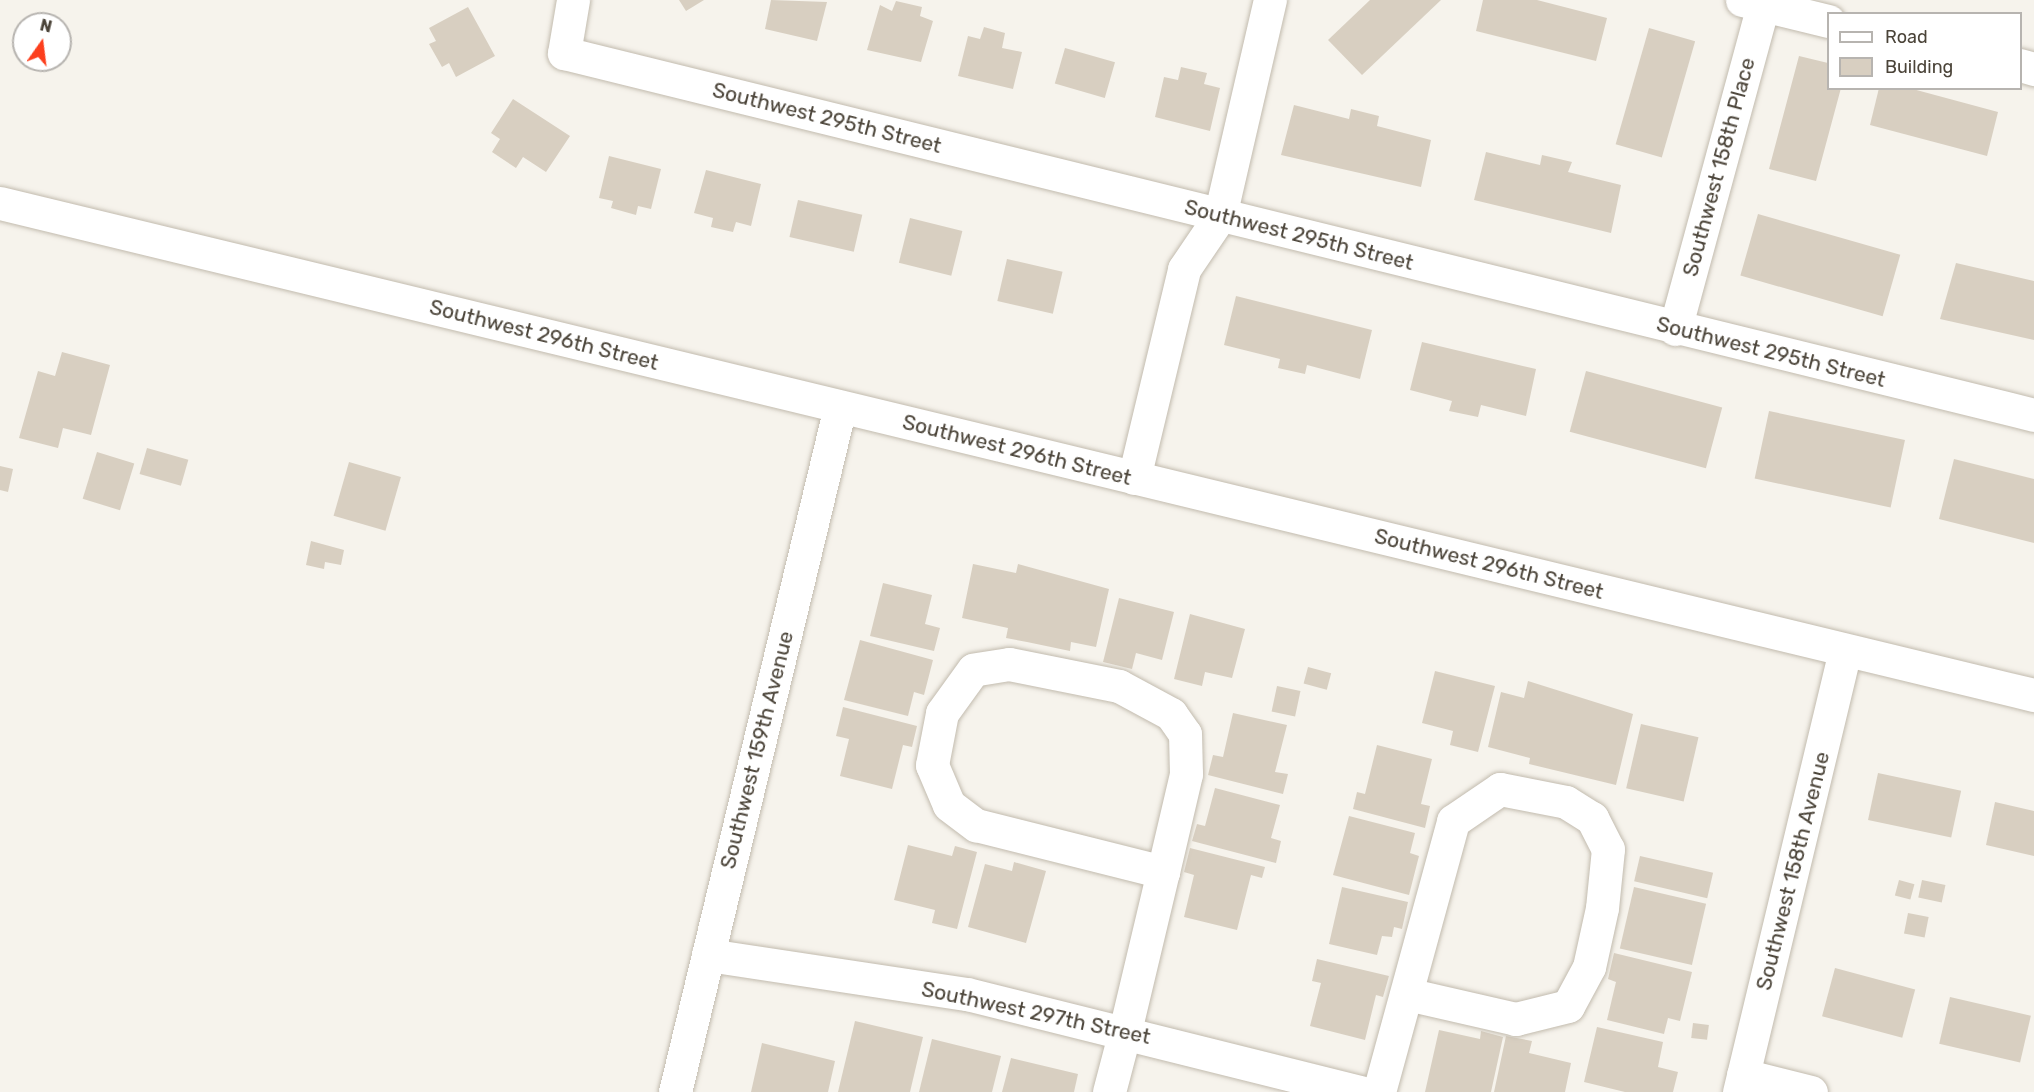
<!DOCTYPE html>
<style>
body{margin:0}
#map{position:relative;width:2034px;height:1092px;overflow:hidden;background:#f6f3ec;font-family:Rubik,sans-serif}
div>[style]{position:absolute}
.building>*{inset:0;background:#d8cfc1;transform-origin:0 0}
.roads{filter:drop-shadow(0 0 2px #c2bbae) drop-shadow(0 0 2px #c2bbae)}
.minor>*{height:33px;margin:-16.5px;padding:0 16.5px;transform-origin:16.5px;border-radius:16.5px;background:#fff}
span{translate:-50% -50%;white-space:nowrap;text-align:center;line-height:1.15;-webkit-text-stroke:5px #fff;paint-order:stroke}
.street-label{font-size:21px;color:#4b4439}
.legend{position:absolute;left:1827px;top:12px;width:195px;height:78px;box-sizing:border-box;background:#fff;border:2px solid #b7b4b0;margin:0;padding:8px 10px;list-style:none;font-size:18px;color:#4b4439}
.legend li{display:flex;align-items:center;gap:12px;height:30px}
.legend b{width:30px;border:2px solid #b7b4b0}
.north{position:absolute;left:12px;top:12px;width:60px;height:60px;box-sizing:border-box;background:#fff;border:2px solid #b7b4b0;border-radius:50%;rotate:14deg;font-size:16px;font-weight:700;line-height:24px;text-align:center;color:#4b4439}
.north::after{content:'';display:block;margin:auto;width:21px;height:27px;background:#fc3f1d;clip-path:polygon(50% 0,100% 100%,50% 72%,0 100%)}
</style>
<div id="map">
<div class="building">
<i style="clip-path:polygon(679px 0,704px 0,686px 11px)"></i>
<i style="clip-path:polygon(771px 0,827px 2px,817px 41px,765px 29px)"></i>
<i style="clip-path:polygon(1370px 0,1441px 0,1362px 75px,1328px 40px)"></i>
<i style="clip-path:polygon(1483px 0,1537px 0,1607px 18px,1596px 61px,1476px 31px)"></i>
<i style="clip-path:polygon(896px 1px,922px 7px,920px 16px,933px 21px,921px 62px,867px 50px,880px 5px,892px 11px)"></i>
<i style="clip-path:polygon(468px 7px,495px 56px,456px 77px,449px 63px,442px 67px,429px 44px,436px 41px,429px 28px)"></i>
<i style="clip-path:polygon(984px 27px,1005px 33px,1002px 48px,1022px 52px,1013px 89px,958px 76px,968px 36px,980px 39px)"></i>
<i style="left:1649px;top:28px;width:48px;height:121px;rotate:16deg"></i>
<i style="left:1065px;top:48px;width:52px;height:37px;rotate:16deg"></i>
<i style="clip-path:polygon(1799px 56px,1828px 63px,1828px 88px,1841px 88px,1816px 181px,1769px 169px)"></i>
<i style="clip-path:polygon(1181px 67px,1207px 73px,1204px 84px,1220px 88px,1210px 131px,1155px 117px,1164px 77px,1178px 80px)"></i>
<i style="clip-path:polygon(1879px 88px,1909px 88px,1998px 112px,1987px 156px,1870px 125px)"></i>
<i style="clip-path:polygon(513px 99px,570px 136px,546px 172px,523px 157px,516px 168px,492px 152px,500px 139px,491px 133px)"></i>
<i style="clip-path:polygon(1294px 105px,1349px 119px,1351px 109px,1379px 116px,1377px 126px,1431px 140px,1421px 187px,1281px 155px)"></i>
<i style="clip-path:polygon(1486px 152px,1540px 165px,1542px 155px,1572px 162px,1568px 172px,1621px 185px,1611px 233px,1474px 200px)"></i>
<i style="clip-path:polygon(609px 156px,661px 169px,651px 209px,638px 206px,636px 215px,611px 208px,613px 201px,599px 198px)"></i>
<i style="clip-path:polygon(706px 170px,761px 184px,751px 226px,736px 222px,733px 232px,711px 227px,713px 218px,694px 213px)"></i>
<i style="left:798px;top:200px;width:66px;height:38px;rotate:13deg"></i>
<i style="left:1758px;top:214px;width:148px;height:64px;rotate:16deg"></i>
<i style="left:910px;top:218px;width:54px;height:46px;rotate:14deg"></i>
<i style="left:1007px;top:259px;width:57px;height:43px;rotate:13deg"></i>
<i style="clip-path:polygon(1956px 263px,2034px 281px,2034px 340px,1940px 319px)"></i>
<i style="clip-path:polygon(1236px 296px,1372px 330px,1360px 379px,1307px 365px,1305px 374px,1278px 368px,1280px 359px,1224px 345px)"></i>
<i style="clip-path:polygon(1422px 342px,1536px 369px,1526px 416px,1481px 405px,1478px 417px,1449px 411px,1452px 401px,1410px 390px)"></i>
<i style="clip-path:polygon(62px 352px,110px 365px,91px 435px,63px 428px,58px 448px,19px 438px,38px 371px,55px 376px)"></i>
<i style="left:1586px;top:371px;width:141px;height:63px;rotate:15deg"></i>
<i style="left:1769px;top:411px;width:139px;height:69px;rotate:12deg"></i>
<i style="left:147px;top:448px;width:43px;height:27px;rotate:16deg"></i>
<i style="left:97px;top:452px;width:39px;height:49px;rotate:17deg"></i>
<i style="clip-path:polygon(1954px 459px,2034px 479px,2034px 543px,1939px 519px)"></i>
<i style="left:349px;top:462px;width:54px;height:56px;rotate:16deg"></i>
<i style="clip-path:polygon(0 466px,13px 469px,8px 492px,0 490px)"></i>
<i style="clip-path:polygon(311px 541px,344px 550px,341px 565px,325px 562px,324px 569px,306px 565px)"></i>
<i style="clip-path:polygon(973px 564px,1016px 573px,1018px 564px,1109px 589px,1096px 647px,1071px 642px,1070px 651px,1027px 642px,1006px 638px,1008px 628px,962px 618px)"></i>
<i style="clip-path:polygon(883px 583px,932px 595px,925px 624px,940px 628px,934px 651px,870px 636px)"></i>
<i style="clip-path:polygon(1119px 598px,1174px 612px,1162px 660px,1136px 653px,1132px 669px,1103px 662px)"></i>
<i style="clip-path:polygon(1190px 614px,1245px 629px,1232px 678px,1205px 672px,1202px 686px,1174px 679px)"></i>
<i style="clip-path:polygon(860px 640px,933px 660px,924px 695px,914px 692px,908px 716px,844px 700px)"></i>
<i style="left:1308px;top:667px;width:24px;height:17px;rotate:15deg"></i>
<i style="clip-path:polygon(1435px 671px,1495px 686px,1478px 752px,1450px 745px,1453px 731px,1422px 723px)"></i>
<i style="clip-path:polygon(1528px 681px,1633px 714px,1616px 785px,1529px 764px,1530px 758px,1488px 747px,1501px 692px,1524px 698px)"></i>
<i style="left:1277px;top:686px;width:24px;height:26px;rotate:12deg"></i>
<i style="clip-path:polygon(843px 707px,917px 726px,912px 747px,903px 745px,892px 789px,840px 776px,849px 739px,836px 736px)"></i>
<i style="clip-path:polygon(1233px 713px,1287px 725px,1275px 772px,1288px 774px,1283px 794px,1208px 775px,1213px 755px,1223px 757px)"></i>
<i style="left:1641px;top:724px;width:59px;height:66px;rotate:13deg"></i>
<i style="clip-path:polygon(1377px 745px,1432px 759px,1421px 804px,1430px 806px,1425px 828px,1353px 809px,1357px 792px,1365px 794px)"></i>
<i style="left:1878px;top:773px;width:85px;height:48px;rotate:12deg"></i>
<i style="clip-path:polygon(1215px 788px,1280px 805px,1271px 838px,1281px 841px,1276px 863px,1192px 841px,1197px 824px,1205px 826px)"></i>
<i style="clip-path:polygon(1995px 802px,2034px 811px,2034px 856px,1986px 845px)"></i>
<i style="clip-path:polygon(1349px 816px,1415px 833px,1410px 853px,1419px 856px,1409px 895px,1333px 875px)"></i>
<i style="clip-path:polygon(908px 845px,952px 856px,955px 846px,977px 852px,957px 929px,932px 923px,935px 910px,894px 900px)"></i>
<i style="clip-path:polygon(1190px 848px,1265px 867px,1262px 878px,1251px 875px,1237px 930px,1184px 917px,1194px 875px,1184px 872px)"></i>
<i style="left:1640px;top:856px;width:75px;height:26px;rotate:13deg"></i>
<i style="clip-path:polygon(1014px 862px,1046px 871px,1026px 943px,968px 927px,985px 864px,1012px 871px)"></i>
<i style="left:1899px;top:880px;width:16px;height:16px;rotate:15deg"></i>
<i style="left:1922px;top:880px;width:24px;height:18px;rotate:12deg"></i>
<i style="clip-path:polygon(1342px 887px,1408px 902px,1402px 929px,1394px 927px,1392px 937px,1382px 936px,1377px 955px,1329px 944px)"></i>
<i style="left:1634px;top:887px;width:74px;height:63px;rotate:13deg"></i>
<i style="left:1908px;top:913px;width:21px;height:21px;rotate:11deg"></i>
<i style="clip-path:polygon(1614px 953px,1692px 972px,1680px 1021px,1668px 1018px,1664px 1034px,1607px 1020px,1616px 982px,1608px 979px)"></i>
<i style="clip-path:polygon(1317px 959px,1389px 976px,1383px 997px,1376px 995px,1365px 1040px,1310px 1026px,1321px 983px,1312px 981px)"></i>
<i style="left:1835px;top:968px;width:83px;height:50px;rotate:15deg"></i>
<i style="left:1950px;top:997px;width:83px;height:48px;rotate:13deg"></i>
<i style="clip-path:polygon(855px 1021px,923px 1037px,910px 1092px,838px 1092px)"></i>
<i style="left:1693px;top:1023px;width:16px;height:15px;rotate:7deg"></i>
<i style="clip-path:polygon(1597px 1027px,1663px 1042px,1658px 1067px,1678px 1072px,1673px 1092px,1625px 1092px,1584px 1082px)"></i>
<i style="clip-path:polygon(1439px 1030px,1480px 1039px,1481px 1031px,1503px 1037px,1491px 1092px,1425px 1092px)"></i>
<i style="clip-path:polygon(1506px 1036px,1532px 1041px,1529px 1053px,1571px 1063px,1565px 1092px,1494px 1092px)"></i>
<i style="clip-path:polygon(932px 1039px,1001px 1056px,992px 1092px,919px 1092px)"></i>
<i style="clip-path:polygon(762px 1043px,835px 1061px,828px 1092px,751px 1092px)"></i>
<i style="clip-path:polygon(1011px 1058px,1078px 1074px,1074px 1092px,1002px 1092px)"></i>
</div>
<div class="roads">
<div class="minor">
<i style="left:573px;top:0;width:54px;rotate:99.6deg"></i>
<i style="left:564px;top:53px;width:1514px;rotate:13.83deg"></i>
<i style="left:1742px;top:0;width:89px;rotate:13.7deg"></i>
<i style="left:2020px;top:65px;width:15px;rotate:16deg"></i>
<i style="left:0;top:203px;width:2093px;rotate:13.6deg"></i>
<i style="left:1675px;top:329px;width:336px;rotate:-74.8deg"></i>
<i style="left:1134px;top:478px;width:215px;rotate:-76.5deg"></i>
<i style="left:1184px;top:269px;width:64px;rotate:-55.8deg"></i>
<i style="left:1220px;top:216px;width:222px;rotate:-77deg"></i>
<i style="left:708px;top:955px;width:262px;rotate:8.6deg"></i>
<i style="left:967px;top:994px;width:406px;rotate:14deg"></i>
<i style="left:1743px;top:1075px;width:70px;rotate:14deg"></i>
<i style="left:675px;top:1092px;width:705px;rotate:-76.46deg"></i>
<i style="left:1109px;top:1092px;width:63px;rotate:-75.3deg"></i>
<i style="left:1125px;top:1031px;width:163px;rotate:-76.6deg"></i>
<i style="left:1163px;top:872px;width:101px;rotate:-76.8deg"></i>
<i style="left:1186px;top:774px;width:40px;rotate:-91.4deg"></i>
<i style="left:1185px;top:734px;width:24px;rotate:-125deg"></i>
<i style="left:1171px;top:714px;width:59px;rotate:-151.7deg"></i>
<i style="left:1119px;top:686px;width:112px;rotate:-168.7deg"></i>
<i style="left:1009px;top:664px;width:36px;rotate:171deg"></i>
<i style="left:973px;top:670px;width:53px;rotate:125.8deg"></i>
<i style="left:942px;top:713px;width:53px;rotate:100.9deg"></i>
<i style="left:932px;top:765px;width:43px;rotate:67deg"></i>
<i style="left:949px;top:805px;width:34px;rotate:37deg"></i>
<i style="left:976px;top:825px;width:193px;rotate:14.1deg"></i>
<i style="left:1379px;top:1092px;width:281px;rotate:-74.7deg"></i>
<i style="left:1453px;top:821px;width:57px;rotate:-34.2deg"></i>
<i style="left:1500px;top:789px;width:67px;rotate:11.1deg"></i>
<i style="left:1566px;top:802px;width:31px;rotate:32deg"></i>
<i style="left:1592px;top:818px;width:35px;rotate:63deg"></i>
<i style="left:1608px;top:849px;width:59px;rotate:95.8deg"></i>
<i style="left:1602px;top:908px;width:60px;rotate:102.4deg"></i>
<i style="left:1589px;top:967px;width:44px;rotate:118.3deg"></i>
<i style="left:1568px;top:1006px;width:54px;rotate:166deg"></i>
<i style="left:1516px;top:1019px;width:112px;rotate:-167.1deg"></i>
<i style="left:1739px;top:1092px;width:454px;rotate:-76.5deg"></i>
</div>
</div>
<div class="street-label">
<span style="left:827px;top:118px;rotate:14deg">Southwest 295th Street</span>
<span style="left:1719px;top:167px;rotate:-75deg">Southwest 158th Place</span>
<span style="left:1299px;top:235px;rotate:14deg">Southwest 295th Street</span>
<span style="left:544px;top:335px;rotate:14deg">Southwest 296th Street</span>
<span style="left:1771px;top:352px;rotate:14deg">Southwest 295th Street</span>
<span style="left:1017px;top:450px;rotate:14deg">Southwest 296th Street</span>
<span style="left:1489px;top:564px;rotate:14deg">Southwest 296th Street</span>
<span style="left:757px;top:750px;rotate:-76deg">Southwest 159th Avenue</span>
<span style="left:1793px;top:871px;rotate:-76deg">Southwest 158th Avenue</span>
<span style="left:1036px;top:1013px;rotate:12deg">Southwest 297th Street</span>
</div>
<ul class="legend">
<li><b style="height:8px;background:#fff"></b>Road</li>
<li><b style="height:16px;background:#d8cfc1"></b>Building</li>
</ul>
<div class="north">N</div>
</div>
